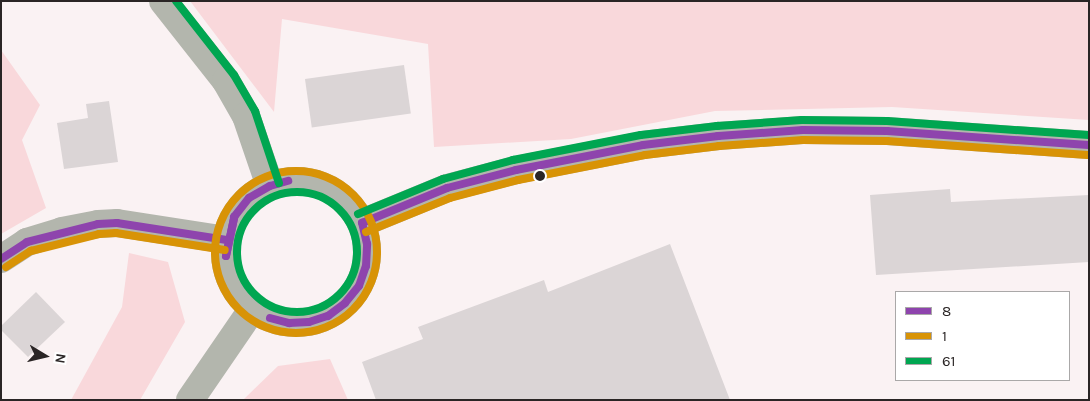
<!DOCTYPE html>
<style>
body{margin:0}
#map{position:relative;width:1090px;height:401px;overflow:hidden;background:#faf2f3;font-family:Karla,sans-serif}
div>[style]{position:absolute}
.green>*{inset:0;background:#f9d8db}
.building>*{inset:0;background:#dbd5d6;transform-origin:0 0}
.major>*{height:28px;margin:-14px;padding:0 14px;transform-origin:14px;border-radius:14px;background:#b3b6ad}
.major>.ring{margin:-14px;padding:0;box-sizing:content-box;background:none;border:28px solid #b3b6ad;border-radius:50%}
.bus-1>*{height:8px;margin:-4px;padding:0 4px;transform-origin:4px;border-radius:4px;background:#8e44ad}
.bus-2>*{height:8px;margin:-4px;padding:0 4px;transform-origin:4px;border-radius:4px;background:#d89306}
.bus-2>.ring{margin:-4px;padding:0;box-sizing:content-box;background:none;border:8px solid #d89306;border-radius:50%}
.bus-3>*{height:8px;margin:-4px;padding:0 4px;transform-origin:4px;border-radius:4px;background:#00a651}
.bus-3>.ring{margin:-4px;padding:0;box-sizing:content-box;background:none;border:8px solid #00a651;border-radius:50%}
.dots>*{width:14px;height:14px;translate:-50% -50%;box-sizing:border-box;border:2px solid #fff;border-radius:50%}
span{translate:-50% -50%;white-space:nowrap;text-align:center;line-height:1.15;-webkit-text-stroke:4px #fff;paint-order:stroke}
.frame{position:absolute;inset:0;border:2px solid #2a2525;pointer-events:none}
.legend{position:absolute;left:895px;top:291px;width:175px;height:90px;box-sizing:border-box;background:#fff;border:1px solid #aaa8a8;margin:0;padding:6px 9px;list-style:none;font-size:15px;color:#2a2525}
.legend li{display:flex;align-items:center;gap:10px;height:25px}
.legend b{width:25px;border:1px solid #aaa8a8}
.north{position:absolute;left:20px;top:331px;width:50px;height:50px;-webkit-text-stroke:4px #fff;paint-order:stroke;rotate:99deg;font-size:14px;font-weight:700;line-height:20px;text-align:center;color:#2a2525}
.north::after{content:'';display:block;margin:auto;width:18px;height:22px;background:#2a2525;clip-path:polygon(50% 0,100% 100%,50% 72%,0 100%)}
</style>
<div id="map">
<div class="green">
<i style="clip-path:polygon(190px 1px,1089px 1px,1089px 120px,892px 107px,715px 111px,571px 139px,434px 147px,428px 44px,282px 19px,274px 112px)"></i>
<i style="clip-path:polygon(1px 50px,40px 105px,22px 140px,46px 208px,1px 234px)"></i>
<i style="clip-path:polygon(129px 253px,168px 262px,185px 322px,140px 400px,71px 400px,122px 307px)"></i>
<i style="clip-path:polygon(330px 359px,348px 400px,243px 400px,278px 366px)"></i>
</div>
<div class="building">
<i style="left:404px;top:65px;width:49px;height:100px;rotate:82deg"></i>
<i style="clip-path:polygon(109px 101px,118px 162px,64px 169px,57px 123px,88px 118px,86px 104px)"></i>
<i style="clip-path:polygon(950px 189px,951px 202px,1089px 195px,1089px 262px,876px 275px,870px 195px)"></i>
<i style="clip-path:polygon(670px 244px,730px 400px,376px 400px,362px 362px,423px 339px,418px 327px,544px 280px,548px 292px)"></i>
<i style="clip-path:polygon(36px 292px,65px 322px,28px 357px,1px 330px,1px 326px)"></i>
</div>
<div class="major">
<i style="left:163px;top:1px;width:102px;rotate:51.8deg"></i>
<i style="left:226px;top:81px;width:40px;rotate:60.3deg"></i>
<i style="left:246px;top:116px;width:74px;rotate:71.1deg"></i>
<i class="ring" style="left:225px;top:181px;width:114px;height:114px"></i>
<i style="left:362px;top:223px;width:92px;rotate:-22.4deg"></i>
<i style="left:447px;top:188px;width:71px;rotate:-14.6deg"></i>
<i style="left:516px;top:170px;width:129px;rotate:-11.1deg"></i>
<i style="left:643px;top:145px;width:76px;rotate:-6.8deg"></i>
<i style="left:718px;top:136px;width:85px;rotate:-4deg"></i>
<i style="left:803px;top:130px;width:84px;rotate:0.7deg"></i>
<i style="left:887px;top:131px;width:202px;rotate:4deg"></i>
<i style="left:1px;top:259px;width:31px;rotate:-33deg"></i>
<i style="left:27px;top:242px;width:37px;rotate:-17deg"></i>
<i style="left:62px;top:231px;width:37px;rotate:-11deg"></i>
<i style="left:98px;top:224px;width:19px;rotate:-3deg"></i>
<i style="left:117px;top:223px;width:111px;rotate:8.8deg"></i>
<i style="left:190px;top:400px;width:112px;rotate:-55.6deg"></i>
</div>
<div class="bus-1">
<i style="left:234px;top:217px;width:24px;rotate:-52deg"></i>
<i style="left:249px;top:198px;width:24px;rotate:-30deg"></i>
<i style="left:270px;top:186px;width:19px;rotate:-16deg"></i>
<i style="left:362px;top:223px;width:92px;rotate:-22.4deg"></i>
<i style="left:447px;top:188px;width:71px;rotate:-14.6deg"></i>
<i style="left:516px;top:170px;width:129px;rotate:-11.1deg"></i>
<i style="left:643px;top:145px;width:76px;rotate:-6.8deg"></i>
<i style="left:718px;top:136px;width:85px;rotate:-4deg"></i>
<i style="left:803px;top:130px;width:84px;rotate:0.7deg"></i>
<i style="left:887px;top:131px;width:202px;rotate:4deg"></i>
<i style="left:226px;top:256px;width:40px;rotate:-78deg"></i>
<i style="left:226px;top:256px;width:40px;rotate:-78deg"></i>
<i style="left:1px;top:259px;width:31px;rotate:-33deg"></i>
<i style="left:27px;top:242px;width:73px;rotate:-14.2deg"></i>
<i style="left:98px;top:224px;width:19px;rotate:-3deg"></i>
<i style="left:117px;top:223px;width:111px;rotate:8.8deg"></i>
<i style="left:270px;top:318px;width:20px;rotate:15deg"></i>
<i style="left:289px;top:323px;width:20px;rotate:-3deg"></i>
<i style="left:309px;top:322px;width:20px;rotate:-18deg"></i>
<i style="left:328px;top:316px;width:21px;rotate:-37deg"></i>
<i style="left:345px;top:303px;width:22px;rotate:-51deg"></i>
<i style="left:359px;top:286px;width:21px;rotate:-71deg"></i>
<i style="left:366px;top:266px;width:22px;rotate:-87deg"></i>
<i style="left:367px;top:244px;width:22px;rotate:-103deg"></i>
</div>
<div class="bus-2">
<i class="ring" style="left:215px;top:171px;width:154px;height:154px"></i>
<i style="left:366px;top:232px;width:91px;rotate:-22deg"></i>
<i style="left:450px;top:198px;width:70px;rotate:-14.8deg"></i>
<i style="left:518px;top:180px;width:129px;rotate:-11.1deg"></i>
<i style="left:645px;top:155px;width:75px;rotate:-6.9deg"></i>
<i style="left:719px;top:146px;width:84px;rotate:-4.1deg"></i>
<i style="left:803px;top:140px;width:84px;rotate:0.7deg"></i>
<i style="left:887px;top:141px;width:201px;rotate:4deg"></i>
<i style="left:6px;top:267px;width:30px;rotate:-33deg"></i>
<i style="left:31px;top:251px;width:70px;rotate:-14deg"></i>
<i style="left:99px;top:234px;width:17px;rotate:-3deg"></i>
<i style="left:116px;top:233px;width:110px;rotate:8.9deg"></i>
</div>
<div class="bus-3">
<i style="left:176px;top:1px;width:94px;rotate:51.9deg"></i>
<i style="left:234px;top:75px;width:42px;rotate:59.7deg"></i>
<i style="left:255px;top:111px;width:76px;rotate:71.6deg"></i>
<i class="ring" style="left:237px;top:192px;width:112px;height:112px"></i>
<i style="left:358px;top:214px;width:92px;rotate:-22.4deg"></i>
<i style="left:443px;top:179px;width:73px;rotate:-15.2deg"></i>
<i style="left:513px;top:160px;width:130px;rotate:-11.1deg"></i>
<i style="left:641px;top:135px;width:77px;rotate:-6.8deg"></i>
<i style="left:717px;top:126px;width:85px;rotate:-4deg"></i>
<i style="left:802px;top:120px;width:85px;rotate:0.7deg"></i>
<i style="left:887px;top:121px;width:202px;rotate:4deg"></i>
</div>
<div class="dots">
<i style="left:540px;top:176px;background:#2a2525"></i>
</div>
<div class="frame"></div>
<ul class="legend">
<li><b style="height:6px;background:#8e44ad"></b>8</li>
<li><b style="height:6px;background:#d89306"></b>1</li>
<li><b style="height:6px;background:#00a651"></b>61</li>
</ul>
<div class="north">N</div>
</div>
